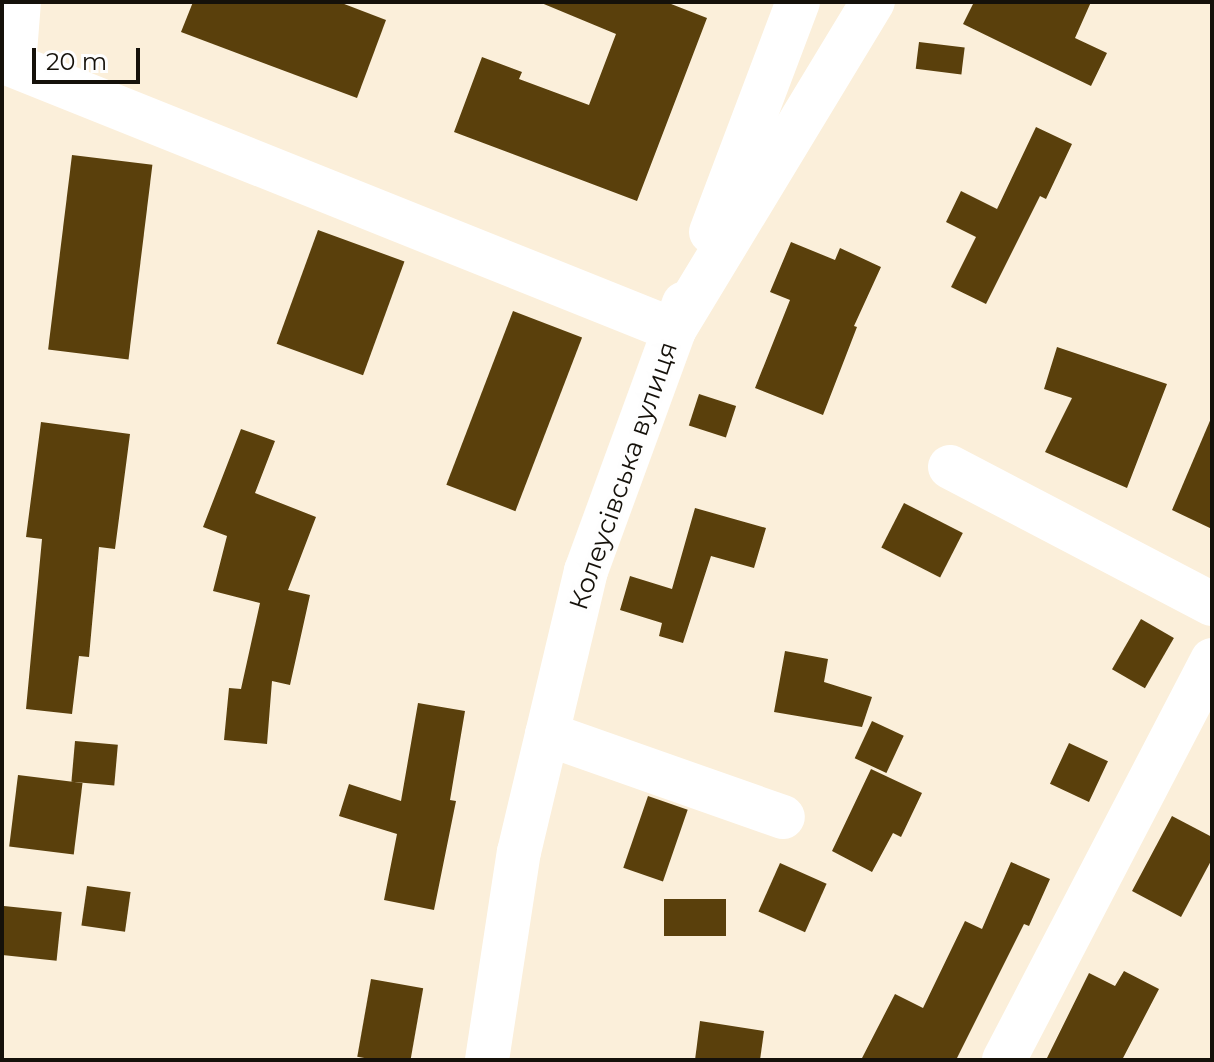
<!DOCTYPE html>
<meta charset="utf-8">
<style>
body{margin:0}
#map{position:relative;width:1214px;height:1062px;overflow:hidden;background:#fbefda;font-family:Montserrat,sans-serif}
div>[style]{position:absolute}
.building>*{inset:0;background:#5a400c;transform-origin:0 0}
.minor>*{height:44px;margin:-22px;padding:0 22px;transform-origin:22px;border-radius:22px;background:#fff}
span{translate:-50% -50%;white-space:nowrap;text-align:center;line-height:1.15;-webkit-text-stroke:8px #fefefe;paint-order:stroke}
.street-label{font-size:26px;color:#15110a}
.frame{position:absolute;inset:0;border:4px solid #15110a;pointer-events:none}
.scale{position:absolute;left:32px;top:48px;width:108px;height:36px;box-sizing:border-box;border:4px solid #15110a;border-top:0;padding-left:10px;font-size:24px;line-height:28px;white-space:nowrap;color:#15110a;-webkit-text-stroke:6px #fefefe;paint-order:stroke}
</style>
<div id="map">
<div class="building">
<i style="clip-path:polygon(193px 2px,339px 2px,386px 20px,357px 98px,181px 32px)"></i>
<i style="clip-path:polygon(539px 2px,666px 2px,707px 18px,637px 201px,454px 132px,482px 57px,522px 72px,519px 79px,589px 105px,616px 34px)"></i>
<i style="clip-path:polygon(974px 2px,1091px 2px,1075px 38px,1107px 53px,1091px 86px,963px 24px)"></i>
<i style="left:919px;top:42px;width:46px;height:27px;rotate:7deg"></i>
<i style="clip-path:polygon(1036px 127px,1072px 144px,1046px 199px,1040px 196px,986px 304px,951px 287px,976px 237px,946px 222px,961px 191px,997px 209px)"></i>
<i style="left:72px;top:155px;width:81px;height:196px;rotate:7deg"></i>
<i style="left:318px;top:230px;width:92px;height:121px;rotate:20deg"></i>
<i style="clip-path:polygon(791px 242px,835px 260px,840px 248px,881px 267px,854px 326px,857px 327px,823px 415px,755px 388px,790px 300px,770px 292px)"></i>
<i style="left:513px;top:311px;width:74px;height:186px;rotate:21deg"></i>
<i style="clip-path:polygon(1057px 347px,1167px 384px,1127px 488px,1045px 452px,1072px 398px,1044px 389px)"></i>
<i style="left:699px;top:394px;width:39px;height:33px;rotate:18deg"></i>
<i style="clip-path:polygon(1212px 416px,1212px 529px,1172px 510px)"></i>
<i style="clip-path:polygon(41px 422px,130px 434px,115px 549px,99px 547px,89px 657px,79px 656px,72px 714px,26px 709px,42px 539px,26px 537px)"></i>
<i style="clip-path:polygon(241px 429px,275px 441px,255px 493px,316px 517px,288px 590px,310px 595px,290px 685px,272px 681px,267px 744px,224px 740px,229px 688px,241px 689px,260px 603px,213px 591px,227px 536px,203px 527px)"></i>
<i style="left:904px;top:503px;width:66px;height:50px;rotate:27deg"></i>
<i style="clip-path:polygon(695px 508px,766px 528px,754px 568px,711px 556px,683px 643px,659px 636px,662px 623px,620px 610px,630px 576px,672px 589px)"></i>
<i style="left:1141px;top:619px;width:38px;height:58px;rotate:30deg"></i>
<i style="clip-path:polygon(785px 651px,828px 659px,824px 682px,872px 697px,862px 727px,774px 712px)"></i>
<i style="clip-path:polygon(418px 703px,465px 711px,450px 800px,456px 801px,434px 910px,384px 900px,397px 834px,339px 816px,349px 784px,401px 801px)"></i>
<i style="left:872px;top:721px;width:35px;height:41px;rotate:25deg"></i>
<i style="left:75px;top:741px;width:43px;height:41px;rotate:5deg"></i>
<i style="left:1069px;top:743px;width:43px;height:45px;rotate:25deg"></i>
<i style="clip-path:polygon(871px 769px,922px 793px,901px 837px,893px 833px,872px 872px,832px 851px)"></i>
<i style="left:18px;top:775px;width:65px;height:72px;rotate:7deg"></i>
<i style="left:648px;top:796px;width:42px;height:76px;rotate:19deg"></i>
<i style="clip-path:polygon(1172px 816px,1212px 837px,1212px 859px,1181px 917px,1132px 891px)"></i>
<i style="clip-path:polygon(1011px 862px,1050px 879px,1029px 926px,1024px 924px,956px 1060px,861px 1060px,895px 994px,923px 1008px,965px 921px,982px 929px)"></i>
<i style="left:780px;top:863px;width:51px;height:53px;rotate:24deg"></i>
<i style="left:87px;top:886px;width:44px;height:40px;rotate:8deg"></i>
<i style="left:664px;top:899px;width:62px;height:37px"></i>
<i style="left:4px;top:906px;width:58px;height:49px;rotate:6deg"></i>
<i style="clip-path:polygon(1124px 971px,1159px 989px,1122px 1060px,1046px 1060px,1089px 973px,1115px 986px)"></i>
<i style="left:371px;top:979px;width:53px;height:79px;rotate:10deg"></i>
<i style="clip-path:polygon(700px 1021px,764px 1031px,760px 1060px,695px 1060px)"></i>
</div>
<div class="minor">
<i style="left:2px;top:61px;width:724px;rotate:21.82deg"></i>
<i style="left:674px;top:330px;width:384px;rotate:-58.8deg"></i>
<i style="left:14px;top:65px;width:63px;rotate:-85.5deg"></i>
<i style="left:711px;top:232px;width:246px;rotate:-69.3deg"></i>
<i style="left:950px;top:467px;width:296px;rotate:27.6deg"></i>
<i style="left:547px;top:734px;width:250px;rotate:19.4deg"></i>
<i style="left:487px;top:1060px;width:210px;rotate:-81.3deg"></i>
<i style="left:519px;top:852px;width:289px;rotate:-76.6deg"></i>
<i style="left:586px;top:571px;width:285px;rotate:-69.9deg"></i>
<i style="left:1004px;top:1060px;width:451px;rotate:-62.5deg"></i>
</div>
<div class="street-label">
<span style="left:624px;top:476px;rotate:-71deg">Колеусівська вулиця</span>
</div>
<div class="frame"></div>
<div class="scale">20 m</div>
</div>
